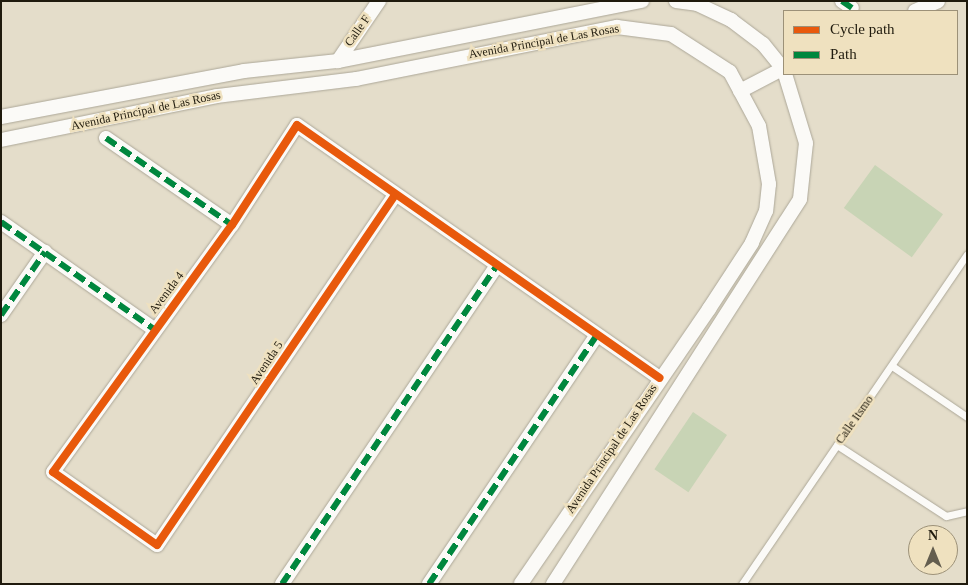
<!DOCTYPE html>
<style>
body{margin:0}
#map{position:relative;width:968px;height:585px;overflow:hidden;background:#e4ddca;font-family:Georgia,serif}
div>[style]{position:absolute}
.green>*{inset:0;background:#c8d4b5;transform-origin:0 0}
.roads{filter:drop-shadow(0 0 1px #aca798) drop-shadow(0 0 1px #aca798)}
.lane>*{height:7px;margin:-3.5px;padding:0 3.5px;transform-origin:3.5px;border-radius:3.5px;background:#fbfaf7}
.street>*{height:14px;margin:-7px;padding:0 7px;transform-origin:7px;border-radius:7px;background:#fbfaf7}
.quiet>*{height:6px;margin-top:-3px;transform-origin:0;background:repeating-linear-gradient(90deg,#00873e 0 12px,transparent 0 18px)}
.cycleway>*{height:8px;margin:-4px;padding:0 4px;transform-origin:4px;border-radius:4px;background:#e8590c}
span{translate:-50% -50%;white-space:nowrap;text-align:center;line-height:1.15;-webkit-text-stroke:5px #efe1bf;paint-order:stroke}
.street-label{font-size:12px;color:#1f1a0d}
.frame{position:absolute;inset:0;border:2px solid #1f1a0d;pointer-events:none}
.legend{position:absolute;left:783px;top:10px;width:175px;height:65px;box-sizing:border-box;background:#efe1bf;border:1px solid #9c9178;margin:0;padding:6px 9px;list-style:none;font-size:15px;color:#1f1a0d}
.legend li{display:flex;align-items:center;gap:10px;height:25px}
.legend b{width:25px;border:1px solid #9c9178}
.north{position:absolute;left:908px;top:525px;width:50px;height:50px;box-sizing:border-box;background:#efe1bf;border:1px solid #9c9178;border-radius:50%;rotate:0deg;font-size:14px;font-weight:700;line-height:20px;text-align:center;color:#1f1a0d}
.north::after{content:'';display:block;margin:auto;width:18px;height:22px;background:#645e4f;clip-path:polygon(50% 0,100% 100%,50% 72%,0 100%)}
</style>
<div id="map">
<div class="green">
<i style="left:875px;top:165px;width:84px;height:53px;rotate:36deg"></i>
<i style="left:693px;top:412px;width:41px;height:69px;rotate:34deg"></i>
</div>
<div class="roads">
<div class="lane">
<i style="left:892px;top:366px;width:91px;rotate:34.2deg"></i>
<i style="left:837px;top:445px;width:130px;rotate:33.1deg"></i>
<i style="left:946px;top:516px;width:22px;rotate:-13deg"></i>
<i style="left:742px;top:584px;width:399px;rotate:-55.7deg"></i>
</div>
<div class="street">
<i style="left:676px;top:1px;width:21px;rotate:8deg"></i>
<i style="left:697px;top:4px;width:38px;rotate:25deg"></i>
<i style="left:731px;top:20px;width:40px;rotate:37deg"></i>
<i style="left:763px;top:44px;width:33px;rotate:51deg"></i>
<i style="left:842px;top:1px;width:12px;rotate:35deg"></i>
<i style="left:915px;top:11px;width:25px;rotate:-23deg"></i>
<i style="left:338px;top:61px;width:73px;rotate:-55.7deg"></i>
<i style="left:740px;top:91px;width:50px;rotate:-27.6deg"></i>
<i style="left:1px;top:117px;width:247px;rotate:-10.7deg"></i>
<i style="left:244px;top:71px;width:95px;rotate:-6.1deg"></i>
<i style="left:338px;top:61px;width:310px;rotate:-11.2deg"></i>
<i style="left:106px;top:138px;width:153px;rotate:34.6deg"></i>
<i style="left:1px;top:140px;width:220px;rotate:-11.5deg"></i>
<i style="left:217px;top:96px;width:140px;rotate:-7deg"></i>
<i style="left:356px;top:79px;width:266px;rotate:-11.3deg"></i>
<i style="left:617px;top:27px;width:54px;rotate:7.4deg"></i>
<i style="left:671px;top:34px;width:70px;rotate:32.8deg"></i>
<i style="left:730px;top:72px;width:61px;rotate:61.8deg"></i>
<i style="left:759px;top:126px;width:59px;rotate:80.2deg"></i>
<i style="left:769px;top:184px;width:27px;rotate:96deg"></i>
<i style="left:766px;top:211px;width:35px;rotate:114deg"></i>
<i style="left:752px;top:243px;width:79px;rotate:123.1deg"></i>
<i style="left:709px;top:309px;width:333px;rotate:124.4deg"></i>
<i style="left:395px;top:195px;width:423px;rotate:124.2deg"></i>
<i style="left:157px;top:545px;width:127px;rotate:-144.9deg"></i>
<i style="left:53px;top:472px;width:305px;rotate:-54.1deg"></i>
<i style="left:232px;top:225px;width:119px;rotate:-57deg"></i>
<i style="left:297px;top:125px;width:442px;rotate:34.9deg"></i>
<i style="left:1px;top:222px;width:187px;rotate:35deg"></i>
<i style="left:1px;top:315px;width:77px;rotate:-55.1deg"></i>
<i style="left:282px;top:584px;width:382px;rotate:-56deg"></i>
<i style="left:429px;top:584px;width:300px;rotate:-56deg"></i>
<i style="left:553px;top:584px;width:457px;rotate:-57.3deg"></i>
<i style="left:800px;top:199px;width:56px;rotate:-83.9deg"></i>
<i style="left:806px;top:143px;width:72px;rotate:-106.9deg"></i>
</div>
</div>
<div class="quiet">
<i style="left:842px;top:1px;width:12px;rotate:35deg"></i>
<i style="left:106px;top:138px;width:153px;rotate:34.6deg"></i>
<i style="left:1px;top:222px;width:187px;rotate:35deg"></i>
<i style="left:1px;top:315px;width:77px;rotate:-55.1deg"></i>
<i style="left:282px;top:584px;width:382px;rotate:-56deg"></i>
<i style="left:429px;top:584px;width:300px;rotate:-56deg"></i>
</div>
<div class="cycleway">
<i style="left:395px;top:195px;width:423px;rotate:124.2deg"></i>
<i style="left:157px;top:545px;width:127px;rotate:-144.9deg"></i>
<i style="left:53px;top:472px;width:305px;rotate:-54.1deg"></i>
<i style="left:232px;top:225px;width:119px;rotate:-57deg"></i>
<i style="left:297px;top:125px;width:442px;rotate:34.9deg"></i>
</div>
<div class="street-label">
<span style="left:358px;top:31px;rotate:-55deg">Calle F</span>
<span style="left:544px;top:42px;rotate:-10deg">Avenida Principal de Las Rosas</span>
<span style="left:146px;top:111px;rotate:-12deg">Avenida Principal de Las Rosas</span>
<span style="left:167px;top:293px;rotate:-53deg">Avenida 4</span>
<span style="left:267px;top:363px;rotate:-56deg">Avenida 5</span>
<span style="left:855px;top:420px;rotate:-55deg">Calle Itsmo</span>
<span style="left:612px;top:449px;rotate:-56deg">Avenida Principal de Las Rosas</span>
</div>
<div class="frame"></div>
<ul class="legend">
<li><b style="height:6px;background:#e8590c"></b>Cycle path</li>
<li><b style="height:6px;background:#00873e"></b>Path</li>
</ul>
<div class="north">N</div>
</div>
